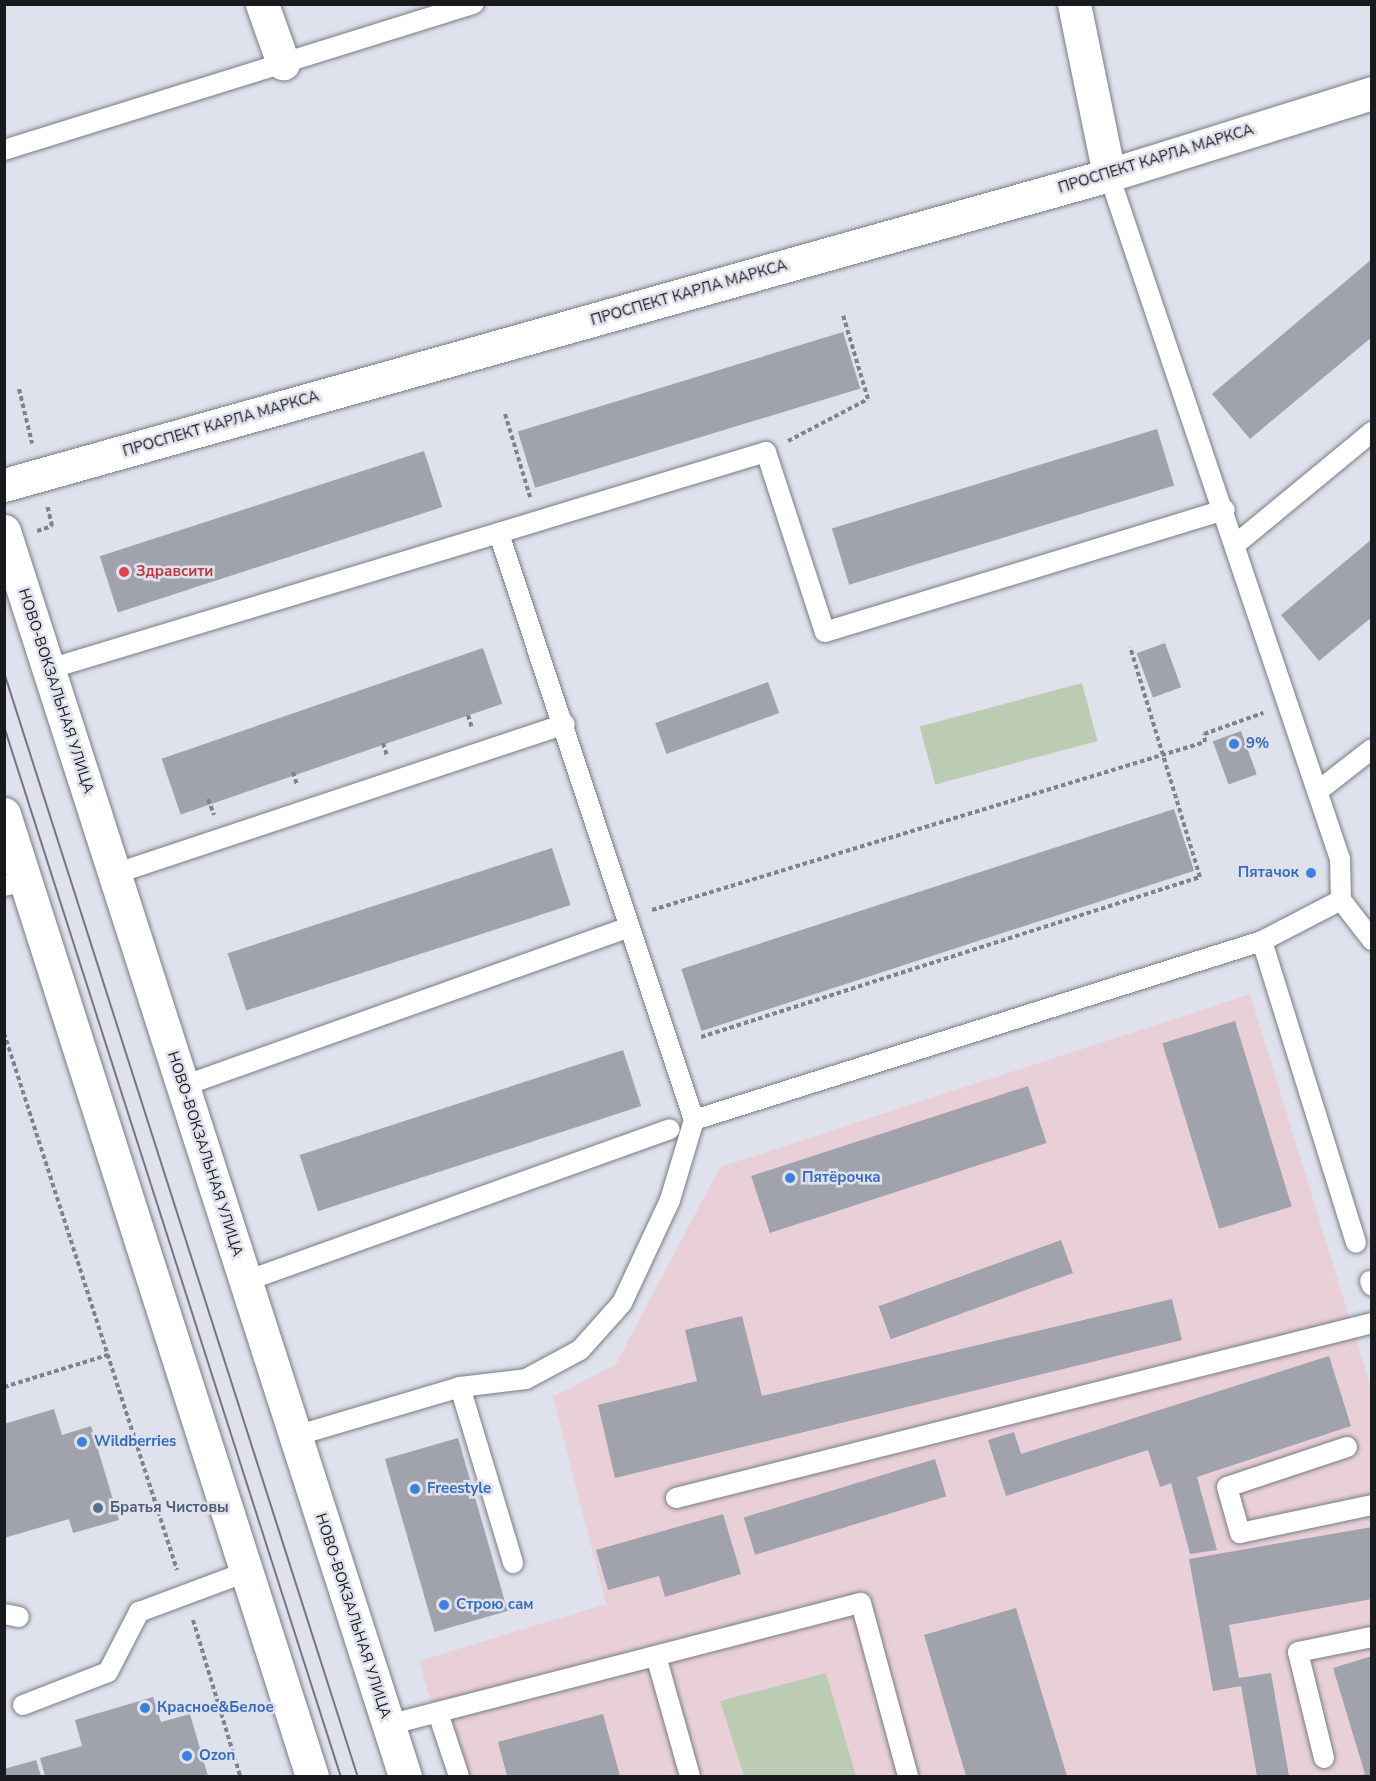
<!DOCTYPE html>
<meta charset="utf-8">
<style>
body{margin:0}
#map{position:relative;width:1376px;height:1781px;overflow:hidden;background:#dfe1ec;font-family:"Nunito Sans",sans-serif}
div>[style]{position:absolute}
.commercial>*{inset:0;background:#e9d0d8}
.green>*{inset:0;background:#bbccb3;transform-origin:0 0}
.building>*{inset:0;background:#a0a2ac;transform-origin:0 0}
.path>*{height:4px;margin-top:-2px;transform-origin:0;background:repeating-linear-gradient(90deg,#81838a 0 4.5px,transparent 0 7.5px)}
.roads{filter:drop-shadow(0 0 2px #797c85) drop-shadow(0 0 2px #797c85)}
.service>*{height:20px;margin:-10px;padding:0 10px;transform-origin:10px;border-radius:10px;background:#fff}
.minor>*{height:33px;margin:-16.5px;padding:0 16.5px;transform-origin:16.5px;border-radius:16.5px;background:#fff}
.tertiary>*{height:33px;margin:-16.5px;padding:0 16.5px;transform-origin:16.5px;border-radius:16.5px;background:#fff}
.secondary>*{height:33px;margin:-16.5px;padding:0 16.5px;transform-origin:16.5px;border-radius:16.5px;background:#fff}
.tram>*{height:1.5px;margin:-0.75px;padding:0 0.75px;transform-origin:0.75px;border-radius:0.75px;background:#76777e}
.dots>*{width:16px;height:16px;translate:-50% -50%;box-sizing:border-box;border:3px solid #dfe1ec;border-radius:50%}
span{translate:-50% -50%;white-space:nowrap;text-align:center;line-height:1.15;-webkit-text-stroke:5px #dfe1ec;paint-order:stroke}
.street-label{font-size:15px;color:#191a1d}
.health-label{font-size:15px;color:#be3a42;font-weight:700}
.left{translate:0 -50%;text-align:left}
.shop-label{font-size:15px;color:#366cbe;font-weight:700}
.right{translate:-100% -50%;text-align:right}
.service-label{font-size:15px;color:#4e5e75;font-weight:700}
.frame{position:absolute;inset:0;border:6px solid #191a1d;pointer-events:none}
</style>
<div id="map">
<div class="commercial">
<i style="clip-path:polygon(1250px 994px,1371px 1388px,1371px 1776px,454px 1776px,419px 1661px,606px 1604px,553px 1397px,616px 1364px,720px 1167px)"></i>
</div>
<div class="green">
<i style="left:1082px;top:683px;width:60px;height:168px;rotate:75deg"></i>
<i style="clip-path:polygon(826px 1673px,856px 1776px,744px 1776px,720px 1701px)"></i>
</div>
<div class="building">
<i style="clip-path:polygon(1372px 259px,1372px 337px,1250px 439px,1212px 394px)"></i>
<i style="left:843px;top:332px;width:59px;height:340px;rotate:73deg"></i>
<i style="left:1157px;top:429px;width:59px;height:340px;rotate:73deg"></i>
<i style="left:424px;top:451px;width:59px;height:341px;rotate:72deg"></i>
<i style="clip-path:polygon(1372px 539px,1372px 617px,1319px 661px,1281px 615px)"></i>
<i style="left:1165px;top:643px;width:47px;height:30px;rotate:70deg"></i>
<i style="left:483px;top:648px;width:59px;height:340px;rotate:71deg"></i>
<i style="left:768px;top:682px;width:33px;height:120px;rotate:70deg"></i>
<i style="left:1241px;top:731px;width:46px;height:30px;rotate:70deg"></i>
<i style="left:1174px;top:809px;width:65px;height:518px;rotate:72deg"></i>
<i style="left:552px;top:848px;width:60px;height:341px;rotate:72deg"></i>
<i style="left:1235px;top:1021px;width:194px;height:76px;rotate:73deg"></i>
<i style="left:623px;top:1050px;width:59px;height:340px;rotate:72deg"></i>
<i style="left:1028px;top:1086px;width:60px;height:291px;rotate:72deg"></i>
<i style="left:1061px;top:1240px;width:35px;height:194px;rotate:70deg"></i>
<i style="clip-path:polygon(1172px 1299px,1182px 1340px,615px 1478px,598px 1405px,697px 1381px,685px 1330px,742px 1316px,762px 1396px)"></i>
<i style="clip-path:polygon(1329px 1356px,1351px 1426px,1197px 1477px,1217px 1550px,1190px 1554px,1171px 1483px,1160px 1487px,1148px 1450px,1006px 1496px,988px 1440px,1014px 1432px,1021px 1454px)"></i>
<i style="clip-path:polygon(54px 1409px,62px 1435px,91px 1426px,119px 1520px,73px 1533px,69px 1519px,4px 1538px,4px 1424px)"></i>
<i style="left:458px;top:1438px;width:180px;height:76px;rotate:74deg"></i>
<i style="left:935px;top:1459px;width:39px;height:200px;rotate:73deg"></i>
<i style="clip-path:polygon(723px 1514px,741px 1574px,665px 1597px,659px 1576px,608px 1590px,596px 1550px)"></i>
<i style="clip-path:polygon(1372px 1527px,1372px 1599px,1229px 1625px,1239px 1678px,1271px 1673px,1289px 1776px,1257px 1776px,1241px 1686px,1213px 1691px,1189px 1559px)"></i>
<i style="clip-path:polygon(1016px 1608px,1067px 1776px,966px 1776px,924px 1635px)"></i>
<i style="clip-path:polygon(1372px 1656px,1372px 1776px,1359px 1776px,1365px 1774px,1333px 1668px)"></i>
<i style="clip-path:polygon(153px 1697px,161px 1722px,190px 1714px,208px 1776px,45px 1776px,40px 1758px,82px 1746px,75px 1720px)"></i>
<i style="clip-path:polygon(603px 1714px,620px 1776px,507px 1776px,498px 1742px)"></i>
<i style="clip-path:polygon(36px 1760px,41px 1776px,4px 1776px,4px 1769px)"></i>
</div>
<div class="path">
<i style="left:19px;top:389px;width:56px;rotate:76.5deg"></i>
<i style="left:505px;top:414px;width:87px;rotate:73.2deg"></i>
<i style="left:788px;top:441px;width:90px;rotate:-27.7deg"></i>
<i style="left:868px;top:399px;width:88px;rotate:-106.6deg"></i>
<i style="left:37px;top:531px;width:16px;rotate:-18deg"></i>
<i style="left:52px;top:526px;width:22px;rotate:-103deg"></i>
<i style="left:468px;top:715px;width:14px;rotate:73deg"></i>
<i style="left:383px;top:743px;width:14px;rotate:73deg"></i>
<i style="left:293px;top:772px;width:14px;rotate:73deg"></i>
<i style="left:208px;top:799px;width:17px;rotate:69deg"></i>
<i style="left:652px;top:910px;width:578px;rotate:-16.9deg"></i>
<i style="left:1205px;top:742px;width:8px;rotate:-97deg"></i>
<i style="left:1204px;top:734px;width:63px;rotate:-19.6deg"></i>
<i style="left:4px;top:1033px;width:564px;rotate:72.14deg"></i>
<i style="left:701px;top:1037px;width:524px;rotate:-17.78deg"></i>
<i style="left:1200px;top:877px;width:240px;rotate:-106.9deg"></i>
<i style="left:4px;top:1387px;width:109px;rotate:-17.1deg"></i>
<i style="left:193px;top:1620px;width:163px;rotate:73.2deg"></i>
</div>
<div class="roads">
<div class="service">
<i style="left:4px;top:150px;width:492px;rotate:-17.3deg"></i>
<i style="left:1109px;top:175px;width:722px;rotate:71.34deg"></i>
<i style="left:1340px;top:859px;width:41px;rotate:88.6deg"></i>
<i style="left:1341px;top:900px;width:51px;rotate:52.2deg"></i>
<i style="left:1236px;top:544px;width:176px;rotate:-39.5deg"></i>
<i style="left:49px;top:669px;width:749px;rotate:-16.84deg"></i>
<i style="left:766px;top:452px;width:189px;rotate:71.9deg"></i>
<i style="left:825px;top:632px;width:418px;rotate:-17deg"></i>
<i style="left:1318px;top:791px;width:68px;rotate:-37.9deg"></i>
<i style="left:114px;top:874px;width:475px;rotate:-18.4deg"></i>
<i style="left:4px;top:886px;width:23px;rotate:-13deg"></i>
<i style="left:1262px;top:941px;width:316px;rotate:72.7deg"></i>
<i style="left:183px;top:1086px;width:473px;rotate:-19.6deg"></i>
<i style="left:694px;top:1120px;width:596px;rotate:-17.49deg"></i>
<i style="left:1262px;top:941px;width:89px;rotate:-27.4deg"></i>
<i style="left:246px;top:1281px;width:450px;rotate:-19.7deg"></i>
<i style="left:1370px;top:1281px;width:5px;rotate:68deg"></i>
<i style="left:460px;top:1387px;width:184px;rotate:73.2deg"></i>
<i style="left:295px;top:1436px;width:172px;rotate:-16.5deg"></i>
<i style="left:460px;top:1387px;width:66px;rotate:-6.9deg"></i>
<i style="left:526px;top:1379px;width:61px;rotate:-28.2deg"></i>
<i style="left:580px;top:1350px;width:63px;rotate:-48.2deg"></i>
<i style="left:622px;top:1303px;width:114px;rotate:-65deg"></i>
<i style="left:670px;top:1200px;width:84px;rotate:-73.3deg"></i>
<i style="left:694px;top:1120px;width:618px;rotate:-108.41deg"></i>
<i style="left:1347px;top:1447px;width:126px;rotate:161.6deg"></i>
<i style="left:1227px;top:1487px;width:48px;rotate:74.2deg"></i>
<i style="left:1240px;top:1533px;width:135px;rotate:-12deg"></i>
<i style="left:676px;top:1498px;width:718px;rotate:-14.11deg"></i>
<i style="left:4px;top:1614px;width:15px;rotate:11deg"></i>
<i style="left:656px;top:1656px;width:125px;rotate:74.2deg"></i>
<i style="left:23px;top:1705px;width:91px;rotate:-21.2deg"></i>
<i style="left:108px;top:1672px;width:68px;rotate:-62.7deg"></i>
<i style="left:139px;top:1612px;width:114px;rotate:-20.5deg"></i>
<i style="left:438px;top:1713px;width:66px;rotate:71.6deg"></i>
<i style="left:388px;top:1725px;width:488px;rotate:-14.5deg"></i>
<i style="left:861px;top:1603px;width:179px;rotate:74.8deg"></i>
<i style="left:1324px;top:1758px;width:109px;rotate:-103.8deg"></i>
<i style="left:1298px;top:1652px;width:76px;rotate:-11.5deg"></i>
</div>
<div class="minor">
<i style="left:262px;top:4px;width:63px;rotate:70.4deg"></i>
<i style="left:1074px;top:4px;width:175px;rotate:78.4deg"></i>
</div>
<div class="tertiary">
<i style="left:4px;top:485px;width:1148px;rotate:-15.67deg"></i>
<i style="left:1109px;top:175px;width:275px;rotate:-17.3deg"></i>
</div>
<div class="secondary">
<i style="left:4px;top:531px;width:1308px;rotate:72.15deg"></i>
<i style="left:4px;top:814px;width:1010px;rotate:72.25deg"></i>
</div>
</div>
<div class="tram">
<i style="left:4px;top:671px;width:1160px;rotate:72.24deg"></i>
<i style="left:4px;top:725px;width:1104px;rotate:72.22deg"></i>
</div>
<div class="dots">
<i style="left:124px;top:572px;background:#e0444e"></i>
<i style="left:1234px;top:744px;background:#3f7fe0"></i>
<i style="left:1311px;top:873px;background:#3f7fe0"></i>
<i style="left:790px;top:1178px;background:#3f7fe0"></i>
<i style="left:82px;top:1442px;background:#3f7fe0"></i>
<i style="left:415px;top:1489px;background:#3f7fe0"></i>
<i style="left:98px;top:1508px;background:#5c6f8a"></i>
<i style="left:444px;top:1605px;background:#3f7fe0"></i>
<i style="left:145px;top:1708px;background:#3f7fe0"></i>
<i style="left:187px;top:1756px;background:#3f7fe0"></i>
</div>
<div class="street-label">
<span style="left:1156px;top:159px;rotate:-17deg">ПРОСПЕКТ КАРЛА МАРКСА</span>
<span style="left:689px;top:293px;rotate:-16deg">ПРОСПЕКТ КАРЛА МАРКСА</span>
<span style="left:221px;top:424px;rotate:-16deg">ПРОСПЕКТ КАРЛА МАРКСА</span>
<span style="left:56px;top:691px;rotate:72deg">НОВО-ВОКЗАЛЬНАЯ УЛИЦА</span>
<span style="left:205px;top:1154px;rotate:72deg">НОВО-ВОКЗАЛЬНАЯ УЛИЦА</span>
<span style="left:353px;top:1616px;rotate:72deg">НОВО-ВОКЗАЛЬНАЯ УЛИЦА</span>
</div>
<div class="health-label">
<span class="left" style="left:136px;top:572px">Здравсити</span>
</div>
<div class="shop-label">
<span class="left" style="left:1246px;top:744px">9%</span>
<span class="right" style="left:1299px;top:873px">Пятачок</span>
<span class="left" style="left:802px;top:1178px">Пятёрочка</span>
<span class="left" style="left:94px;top:1442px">Wildberries</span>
<span class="left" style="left:427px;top:1489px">Freestyle</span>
<span class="left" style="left:456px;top:1605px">Строю сам</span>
<span class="left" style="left:157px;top:1708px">Красное&amp;Белое</span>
<span class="left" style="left:199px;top:1756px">Ozon</span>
</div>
<div class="service-label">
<span class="left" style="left:110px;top:1508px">Братья Чистовы</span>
</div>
<div class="frame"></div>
</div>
